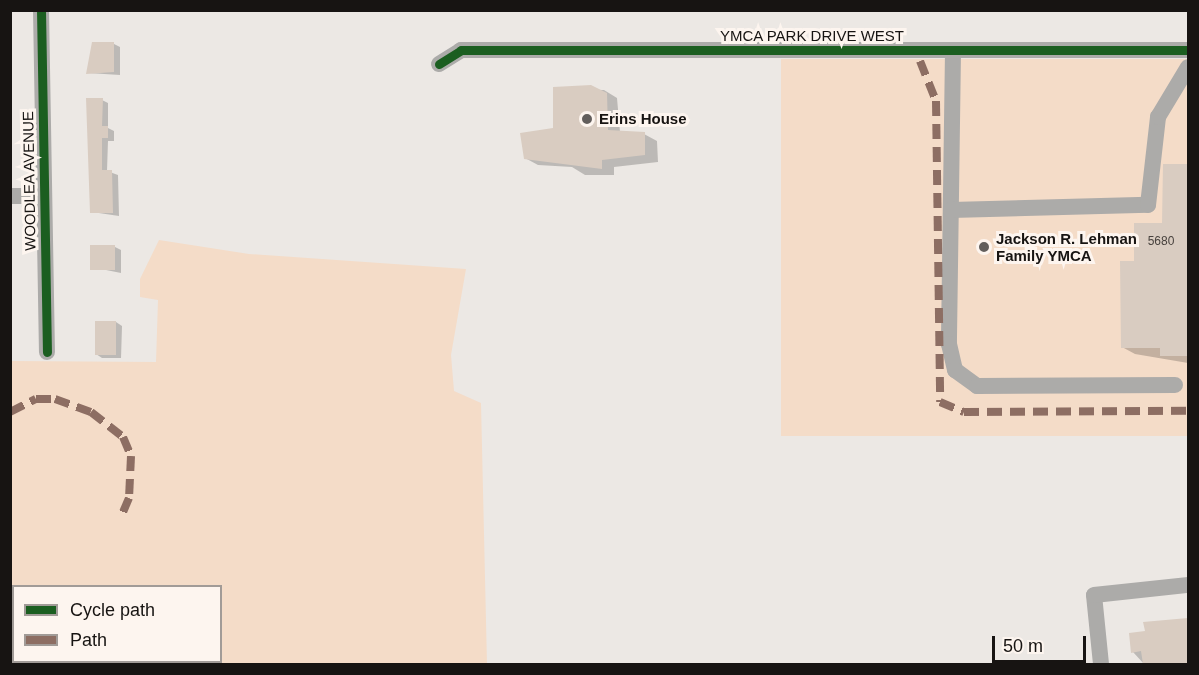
<!DOCTYPE html>
<style>
body{margin:0}
#map{position:relative;width:1199px;height:675px;overflow:hidden;background:#ece8e4;font-family:Arial,sans-serif}
div>[style]{position:absolute}
.green>*{inset:0;background:#f4dcc8;transform-origin:0 0}
.shadow>*{inset:0;background:#0003}
.building>*{inset:0;background:#d9ccc1;transform-origin:0 0}
.minor>*{height:16px;margin:-8px;padding:0 8px;transform-origin:8px;border-radius:8px;background:#acaba9}
.quiet>*{height:8px;margin-top:-4px;transform-origin:0;background:repeating-linear-gradient(90deg,#8d6e63 0 15px,transparent 0 23px)}
.cycleway>*{height:9px;margin:-4.5px;padding:0 4.5px;transform-origin:4.5px;border-radius:4.5px;background:#1b5e20}
.dots>*{width:16px;height:16px;translate:-50% -50%;box-sizing:border-box;border:3px solid #fdf5ef;border-radius:50%}
span{translate:-50% -50%;white-space:nowrap;text-align:center;line-height:1.15;-webkit-text-stroke:6px #fdf5ef;paint-order:stroke}
.number-label{font-size:12px;color:#48423e}
.number-label span{-webkit-text-stroke-width:0}
.street-label{font-size:15px;color:#171412}
.poi-label{font-size:15px;color:#171412;font-weight:700}
.left{translate:0 -50%;text-align:left}
.frame{position:absolute;inset:0;border:12px solid #171412;pointer-events:none}
.legend{position:absolute;left:12px;top:585px;width:210px;height:78px;box-sizing:border-box;background:#fdf5ef;border:2px solid #a19b97;margin:0;padding:8px 10px;list-style:none;font-size:18px;color:#171412}
.legend li{display:flex;align-items:center;gap:12px;height:30px}
.legend b{width:30px;border:2px solid #a19b97}
.scale{position:absolute;left:992px;top:636px;width:94px;height:27px;box-sizing:border-box;border:3px solid #171412;border-top:0;padding-left:8px;font-size:18px;line-height:21px;white-space:nowrap;color:#171412;-webkit-text-stroke:4px #fdf5ef;paint-order:stroke}
</style>
<div id="map">
<div class="green">
<i style="left:781px;top:59px;width:407px;height:377px"></i>
<i style="clip-path:polygon(evenodd,159px 240px,249px 254px,466px 269px,451px 355px,454px 391px,481px 403px,487px 664px,11px 664px,11px 361px,156px 362px,158px 300px,140px 297px,140px 279px,159px 240px,14px 586px,220px 586px,220px 662px,14px 662px,14px 586px)"></i>
</div>
<div class="shadow">
<i style="clip-path:polygon(114px 44px,120px 47px,120px 75px,88px 73px)"></i>
<i style="clip-path:polygon(555px 89px,604px 90px,617px 98px,620px 132px,644px 134px,657px 141px,658px 162px,614px 167px,614px 175px,585px 175px,572px 167px,538px 165px,525px 158px,554px 129px)"></i>
<i style="clip-path:polygon(102px 100px,108px 103px,108px 128px,114px 131px,114px 141px,108px 141px,107px 171px,118px 175px,119px 216px,92px 212px)"></i>
<i style="clip-path:polygon(1165px 165px,1188px 166px,1188px 363px,1135px 354px,1122px 347px,1136px 263px,1163px 224px)"></i>
<i style="clip-path:polygon(115px 247px,121px 250px,121px 273px,91px 267px)"></i>
<i style="clip-path:polygon(116px 322px,122px 326px,121px 358px,102px 358px,96px 354px)"></i>
<i style="clip-path:polygon(1188px 619px,1188px 664px,1144px 664px,1133px 652px,1147px 633px,1145px 623px)"></i>
</div>
<div class="building">
<i style="clip-path:polygon(92px 42px,114px 42px,114px 72px,86px 74px)"></i>
<i style="clip-path:polygon(591px 85px,607px 93px,608px 130px,645px 132px,645px 155px,602px 160px,602px 169px,524px 159px,520px 133px,553px 128px,553px 87px)"></i>
<i style="clip-path:polygon(86px 98px,103px 98px,102px 126px,108px 126px,108px 138px,102px 138px,102px 170px,112px 170px,113px 213px,90px 213px)"></i>
<i style="clip-path:polygon(1163px 164px,1188px 164px,1188px 356px,1160px 356px,1160px 348px,1121px 348px,1120px 261px,1134px 261px,1134px 223px,1162px 223px)"></i>
<i style="left:115px;top:245px;width:25px;height:25px;rotate:90deg"></i>
<i style="left:95px;top:321px;width:21px;height:34px"></i>
<i style="clip-path:polygon(1188px 618px,1188px 664px,1143px 664px,1141px 651px,1131px 653px,1129px 633px,1145px 631px,1143px 622px)"></i>
</div>
<div class="minor">
<i style="left:41px;top:10px;width:342px;rotate:89deg"></i>
<i style="left:953px;top:51px;width:293px;rotate:90.8deg"></i>
<i style="left:949px;top:344px;width:27px;rotate:77deg"></i>
<i style="left:955px;top:370px;width:27px;rotate:36deg"></i>
<i style="left:977px;top:386px;width:198px;rotate:-0.3deg"></i>
<i style="left:439px;top:64px;width:26px;rotate:-32deg"></i>
<i style="left:461px;top:50px;width:727px"></i>
<i style="left:10px;top:196px;width:34px"></i>
<i style="left:951px;top:210px;width:197px;rotate:-1.5deg"></i>
<i style="left:1148px;top:205px;width:89px;rotate:-83.5deg"></i>
<i style="left:1158px;top:117px;width:58px;rotate:-59deg"></i>
<i style="left:1101px;top:664px;width:69px;rotate:-95.8deg"></i>
<i style="left:1094px;top:595px;width:95px;rotate:-6.1deg"></i>
</div>
<div class="quiet">
<i style="left:920px;top:61px;width:43px;rotate:68.2deg"></i>
<i style="left:936px;top:101px;width:301px;rotate:89.2deg"></i>
<i style="left:940px;top:402px;width:26px;rotate:23deg"></i>
<i style="left:964px;top:412px;width:224px;rotate:-0.3deg"></i>
<i style="left:10px;top:412px;width:29px;rotate:-27deg"></i>
<i style="left:36px;top:399px;width:19px"></i>
<i style="left:55px;top:399px;width:38px;rotate:20deg"></i>
<i style="left:91px;top:412px;width:41px;rotate:38deg"></i>
<i style="left:123px;top:437px;width:21px;rotate:67deg"></i>
<i style="left:131px;top:456px;width:42px;rotate:92.7deg"></i>
<i style="left:129px;top:498px;width:21px;rotate:113deg"></i>
</div>
<div class="cycleway">
<i style="left:41px;top:10px;width:342px;rotate:89deg"></i>
<i style="left:439px;top:64px;width:26px;rotate:-32deg"></i>
<i style="left:461px;top:50px;width:727px"></i>
</div>
<div class="dots">
<i style="left:587px;top:119px;background:#625e5c"></i>
<i style="left:984px;top:247px;background:#625e5c"></i>
</div>
<div class="number-label">
<span style="left:1161px;top:242px">5680</span>
</div>
<div class="street-label">
<span style="left:812px;top:36px">YMCA PARK DRIVE WEST</span>
<span style="left:29px;top:181px;rotate:-91deg">WOODLEA AVENUE</span>
</div>
<div class="poi-label">
<span class="left" style="left:599px;top:119px">Erins House</span>
<span class="left" style="left:996px;top:247px">Jackson R. Lehman<br>Family YMCA</span>
</div>
<div class="frame"></div>
<ul class="legend">
<li><b style="height:8px;background:#1b5e20"></b>Cycle path</li>
<li><b style="height:8px;background:#8d6e63"></b>Path</li>
</ul>
<div class="scale">50 m</div>
</div>
